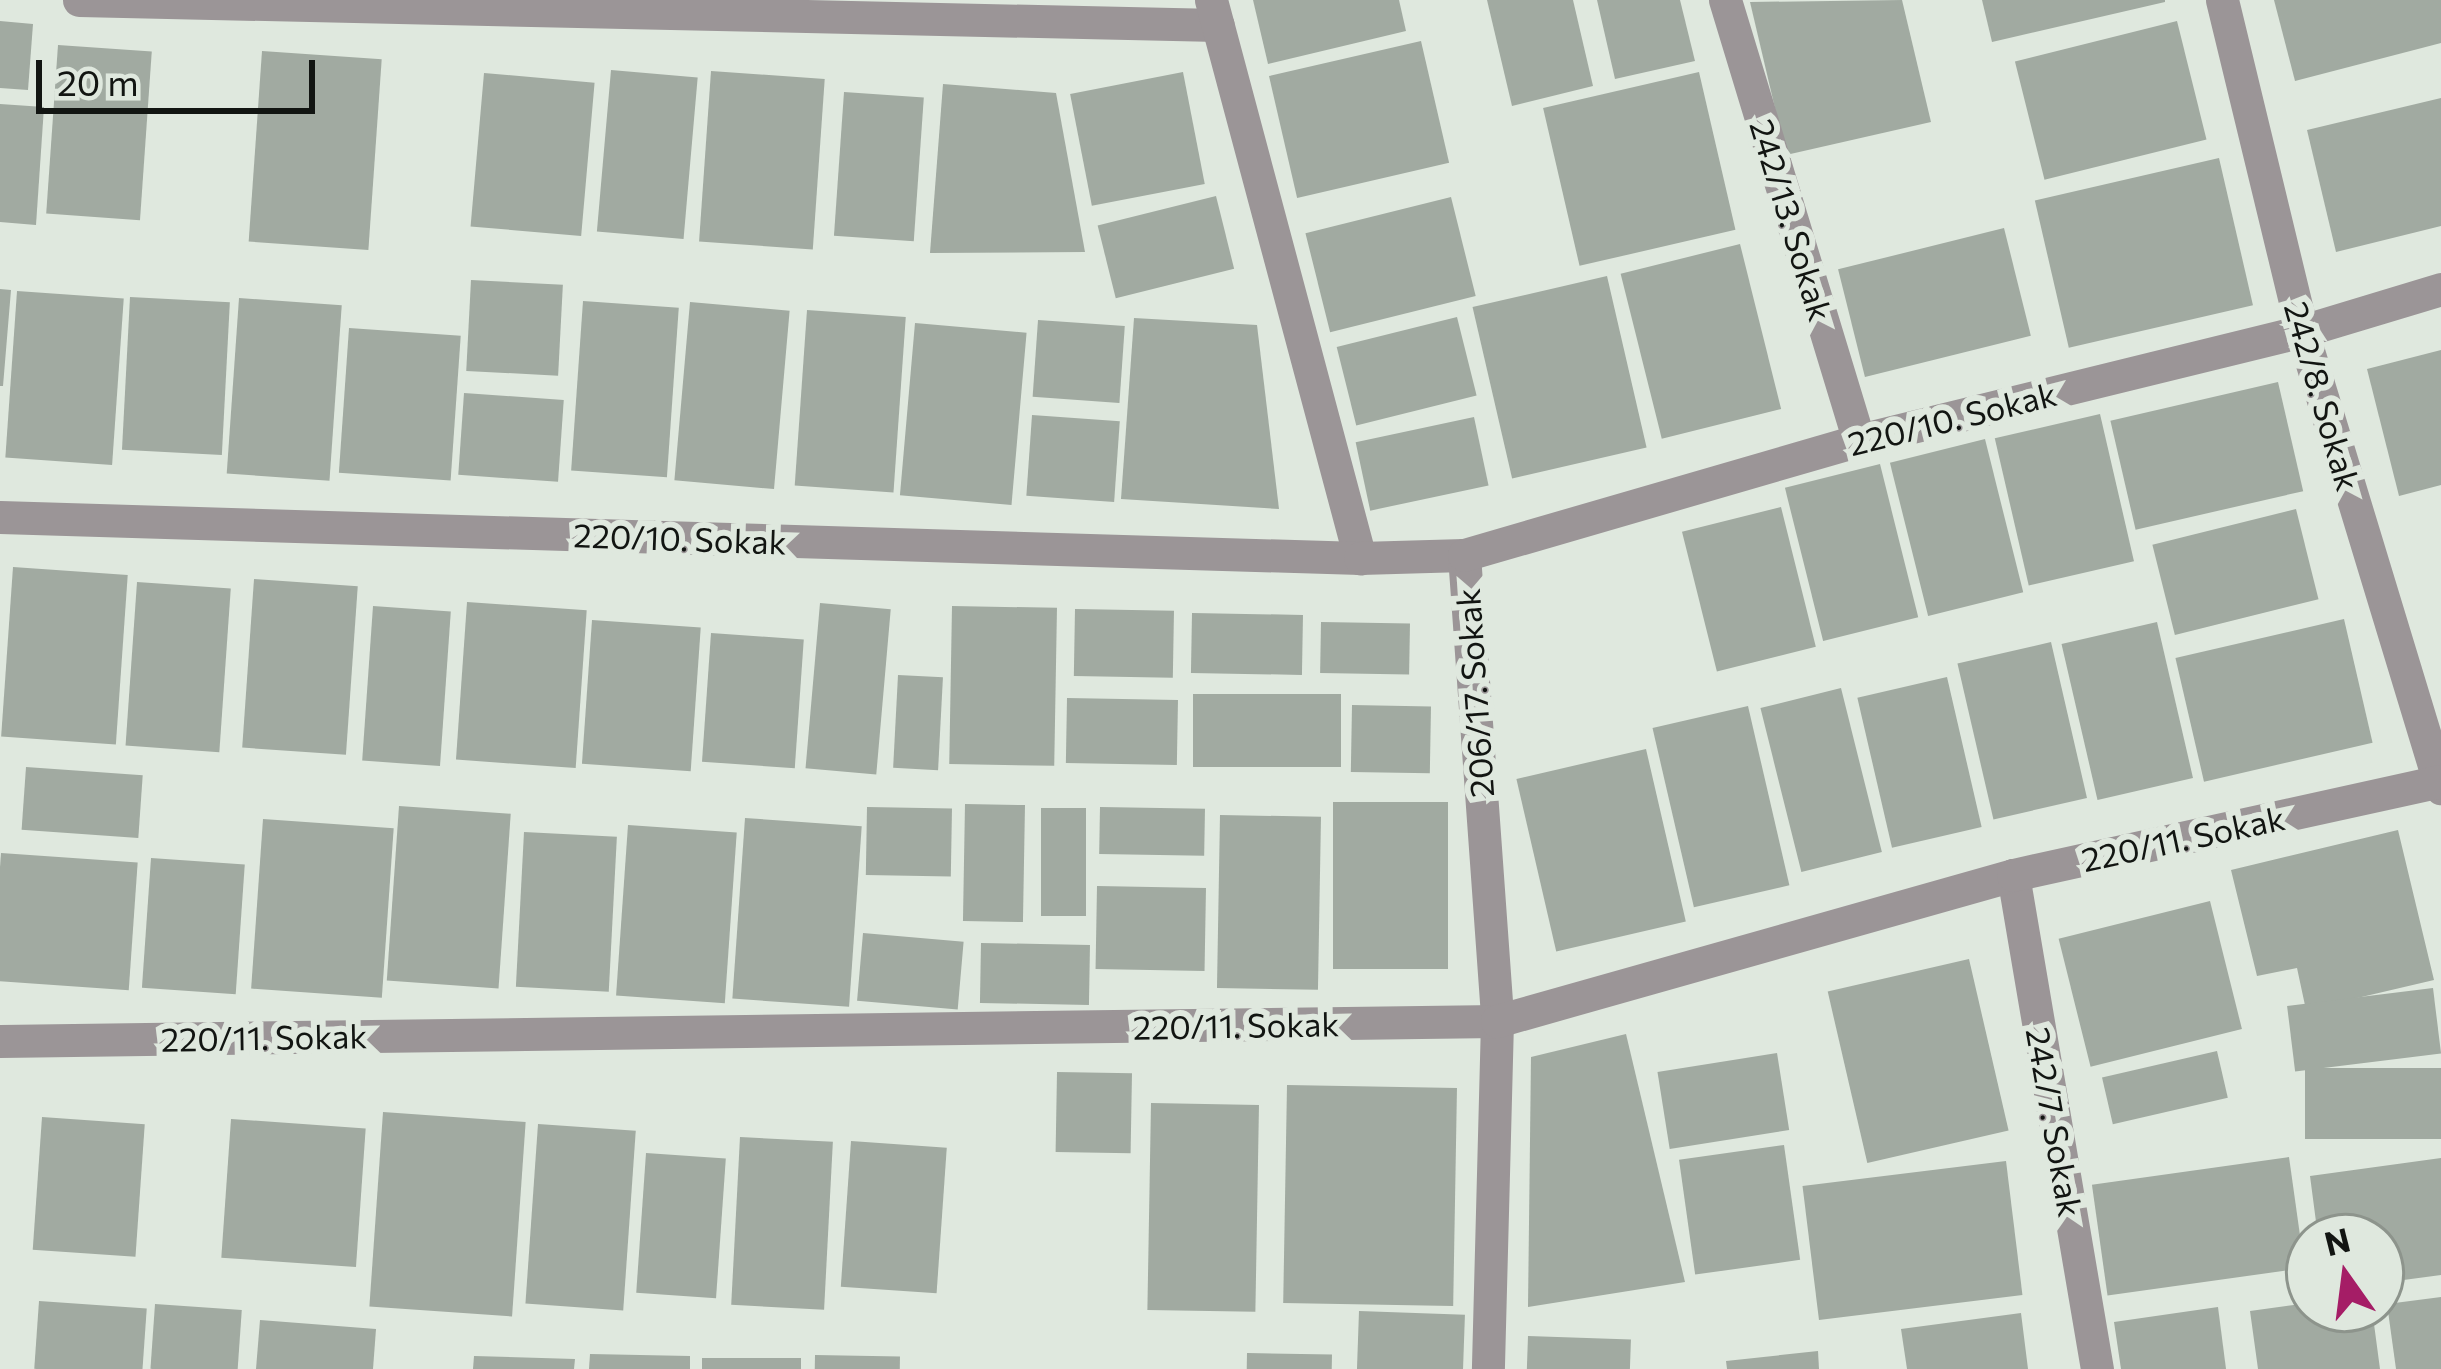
<!DOCTYPE html>
<style>
body{margin:0}
#map{position:relative;width:2441px;height:1369px;overflow:hidden;background:#dfe8de;font-family:Commissioner,sans-serif}
div>[style]{position:absolute}
.building>*{inset:0;background:#a1aaa1;transform-origin:0 0}
.minor>*{height:33px;margin:-16.5px;padding:0 16.5px;transform-origin:16.5px;border-radius:16.5px;background:#9b9597}
span{translate:-50% -50%;white-space:nowrap;text-align:center;line-height:1.15;-webkit-text-stroke:12px #dfe8de;paint-order:stroke}
.street-label{font-size:33px;color:#121512}
.north{position:absolute;left:2285px;top:1213px;width:120px;height:120px;box-sizing:border-box;background:#dfe8de;border:3px solid #8d948c;border-radius:50%;rotate:346deg;font-size:33px;font-weight:700;line-height:48px;text-align:center;color:#121512}
.north::after{content:'';display:block;margin:auto;width:42px;height:54px;background:#a51d66;clip-path:polygon(50% 0,100% 100%,50% 72%,0 100%)}
.scale{position:absolute;left:36px;top:60px;width:279px;height:54px;box-sizing:border-box;border:6px solid #121512;border-top:0;padding-left:15px;font-size:36px;line-height:42px;white-space:nowrap;color:#121512;-webkit-text-stroke:9px #dfe8de;paint-order:stroke}
</style>
<div id="map">
<div class="building">
<i style="clip-path:polygon(1253px 0,1399px 0,1406px 31px,1268px 64px)"></i>
<i style="clip-path:polygon(1487px 0,1573px 0,1593px 86px,1512px 106px)"></i>
<i style="clip-path:polygon(1597px 0,1680px 0,1695px 61px,1615px 79px)"></i>
<i style="clip-path:polygon(1902px 0,1931px 122px,1786px 155px,1750px 2px)"></i>
<i style="clip-path:polygon(1982px 0,2165px 0,2165px 2px,1992px 42px)"></i>
<i style="clip-path:polygon(2274px 0,2441px 0,2441px 43px,2295px 81px)"></i>
<i style="clip-path:polygon(0 21px,33px 24px,28px 90px,0 88px)"></i>
<i style="left:2177px;top:21px;width:122px;height:167px;rotate:76deg"></i>
<i style="left:1421px;top:41px;width:125px;height:156px;rotate:77deg"></i>
<i style="left:58px;top:45px;width:94px;height:169px;rotate:4deg"></i>
<i style="left:262px;top:51px;width:120px;height:191px;rotate:4deg"></i>
<i style="left:611px;top:70px;width:87px;height:162px;rotate:5deg"></i>
<i style="left:711px;top:71px;width:114px;height:171px;rotate:4deg"></i>
<i style="left:1183px;top:72px;width:114px;height:115px;rotate:79deg"></i>
<i style="left:1699px;top:72px;width:162px;height:160px;rotate:77deg"></i>
<i style="left:484px;top:73px;width:111px;height:154px;rotate:5deg"></i>
<i style="clip-path:polygon(943px 84px,1056px 93px,1085px 252px,930px 253px)"></i>
<i style="left:844px;top:92px;width:80px;height:144px;rotate:4deg"></i>
<i style="clip-path:polygon(2441px 98px,2441px 226px,2336px 252px,2307px 130px)"></i>
<i style="clip-path:polygon(0 104px,44px 107px,36px 225px,0 222px)"></i>
<i style="left:2219px;top:158px;width:151px;height:189px;rotate:77deg"></i>
<i style="left:1216px;top:196px;width:75px;height:122px;rotate:76deg"></i>
<i style="left:1451px;top:197px;width:102px;height:150px;rotate:76deg"></i>
<i style="left:2004px;top:228px;width:111px;height:171px;rotate:76deg"></i>
<i style="left:1740px;top:244px;width:170px;height:123px;rotate:76deg"></i>
<i style="left:1607px;top:276px;width:176px;height:138px;rotate:77deg"></i>
<i style="left:471px;top:280px;width:92px;height:91px;rotate:3deg"></i>
<i style="clip-path:polygon(0 289px,11px 290px,3px 386px,0 386px)"></i>
<i style="left:17px;top:291px;width:107px;height:167px;rotate:4deg"></i>
<i style="left:130px;top:297px;width:100px;height:153px;rotate:3deg"></i>
<i style="left:239px;top:298px;width:103px;height:176px;rotate:4deg"></i>
<i style="left:583px;top:301px;width:96px;height:170px;rotate:4deg"></i>
<i style="left:690px;top:302px;width:100px;height:179px;rotate:5deg"></i>
<i style="left:807px;top:310px;width:99px;height:176px;rotate:4deg"></i>
<i style="left:1457px;top:317px;width:81px;height:124px;rotate:76deg"></i>
<i style="clip-path:polygon(1134px 318px,1257px 325px,1279px 509px,1121px 499px)"></i>
<i style="left:1038px;top:320px;width:87px;height:77px;rotate:4deg"></i>
<i style="left:915px;top:323px;width:112px;height:173px;rotate:5deg"></i>
<i style="left:349px;top:328px;width:112px;height:145px;rotate:4deg"></i>
<i style="clip-path:polygon(2441px 350px,2441px 485px,2399px 496px,2367px 369px)"></i>
<i style="left:2278px;top:382px;width:112px;height:172px;rotate:77deg"></i>
<i style="left:464px;top:393px;width:100px;height:82px;rotate:4deg"></i>
<i style="left:2100px;top:414px;width:151px;height:108px;rotate:77deg"></i>
<i style="left:1032px;top:415px;width:88px;height:81px;rotate:4deg"></i>
<i style="left:1474px;top:417px;width:70px;height:121px;rotate:78deg"></i>
<i style="left:1985px;top:439px;width:158px;height:98px;rotate:76deg"></i>
<i style="left:1880px;top:464px;width:158px;height:98px;rotate:76deg"></i>
<i style="left:1781px;top:507px;width:144px;height:102px;rotate:76deg"></i>
<i style="left:2296px;top:509px;width:93px;height:148px;rotate:76deg"></i>
<i style="left:13px;top:567px;width:115px;height:170px;rotate:4deg"></i>
<i style="left:254px;top:579px;width:104px;height:169px;rotate:4deg"></i>
<i style="left:137px;top:582px;width:94px;height:164px;rotate:4deg"></i>
<i style="left:467px;top:602px;width:120px;height:158px;rotate:4deg"></i>
<i style="left:820px;top:603px;width:71px;height:166px;rotate:5deg"></i>
<i style="left:373px;top:606px;width:78px;height:155px;rotate:4deg"></i>
<i style="left:952px;top:606px;width:105px;height:158px;rotate:1deg"></i>
<i style="left:1075px;top:609px;width:99px;height:67px;rotate:1deg"></i>
<i style="left:1192px;top:613px;width:111px;height:60px;rotate:1deg"></i>
<i style="left:2344px;top:619px;width:127px;height:173px;rotate:77deg"></i>
<i style="left:592px;top:620px;width:109px;height:144px;rotate:4deg"></i>
<i style="left:1321px;top:622px;width:89px;height:51px;rotate:1deg"></i>
<i style="left:2157px;top:622px;width:160px;height:98px;rotate:77deg"></i>
<i style="left:711px;top:633px;width:93px;height:129px;rotate:4deg"></i>
<i style="left:2051px;top:642px;width:160px;height:96px;rotate:77deg"></i>
<i style="left:898px;top:675px;width:45px;height:93px;rotate:3deg"></i>
<i style="left:1947px;top:677px;width:154px;height:92px;rotate:77deg"></i>
<i style="left:1841px;top:688px;width:169px;height:83px;rotate:76deg"></i>
<i style="left:1193px;top:694px;width:148px;height:73px"></i>
<i style="left:1067px;top:698px;width:111px;height:65px;rotate:1deg"></i>
<i style="left:1352px;top:705px;width:79px;height:67px;rotate:1deg"></i>
<i style="left:1748px;top:706px;width:184px;height:98px;rotate:77deg"></i>
<i style="left:1646px;top:749px;width:177px;height:133px;rotate:77deg"></i>
<i style="left:26px;top:767px;width:117px;height:63px;rotate:4deg"></i>
<i style="left:1333px;top:802px;width:115px;height:167px"></i>
<i style="left:965px;top:804px;width:60px;height:117px;rotate:1deg"></i>
<i style="left:399px;top:806px;width:112px;height:175px;rotate:4deg"></i>
<i style="left:867px;top:807px;width:85px;height:68px;rotate:1deg"></i>
<i style="left:1100px;top:807px;width:105px;height:47px;rotate:1deg"></i>
<i style="left:1041px;top:808px;width:45px;height:108px"></i>
<i style="left:1220px;top:815px;width:101px;height:173px;rotate:1deg"></i>
<i style="left:745px;top:818px;width:117px;height:181px;rotate:4deg"></i>
<i style="left:263px;top:819px;width:131px;height:170px;rotate:4deg"></i>
<i style="left:628px;top:825px;width:109px;height:171px;rotate:4deg"></i>
<i style="clip-path:polygon(2398px 830px,2434px 980px,2306px 1010px,2297px 968px,2257px 976px,2231px 870px)"></i>
<i style="left:524px;top:832px;width:93px;height:155px;rotate:3deg"></i>
<i style="left:1px;top:853px;width:137px;height:128px;rotate:4deg"></i>
<i style="left:151px;top:858px;width:94px;height:130px;rotate:4deg"></i>
<i style="left:1097px;top:886px;width:109px;height:83px;rotate:1deg"></i>
<i style="left:2210px;top:901px;width:132px;height:156px;rotate:76deg"></i>
<i style="left:863px;top:933px;width:101px;height:68px;rotate:5deg"></i>
<i style="left:981px;top:943px;width:109px;height:60px;rotate:1deg"></i>
<i style="left:1969px;top:959px;width:176px;height:145px;rotate:77deg"></i>
<i style="left:2433px;top:988px;width:66px;height:147px;rotate:83deg"></i>
<i style="clip-path:polygon(1626px 1034px,1685px 1282px,1528px 1307px,1531px 1057px)"></i>
<i style="left:2217px;top:1051px;width:48px;height:118px;rotate:77deg"></i>
<i style="left:1777px;top:1053px;width:78px;height:121px;rotate:81deg"></i>
<i style="left:2441px;top:1068px;width:71px;height:136px;rotate:90deg"></i>
<i style="left:1057px;top:1072px;width:75px;height:80px;rotate:1deg"></i>
<i style="left:1287px;top:1085px;width:170px;height:218px;rotate:1deg"></i>
<i style="left:1151px;top:1103px;width:108px;height:207px;rotate:1deg"></i>
<i style="left:383px;top:1112px;width:143px;height:195px;rotate:4deg"></i>
<i style="left:42px;top:1117px;width:103px;height:133px;rotate:4deg"></i>
<i style="left:231px;top:1119px;width:135px;height:139px;rotate:4deg"></i>
<i style="left:538px;top:1124px;width:98px;height:180px;rotate:4deg"></i>
<i style="left:740px;top:1137px;width:93px;height:168px;rotate:3deg"></i>
<i style="left:851px;top:1141px;width:96px;height:146px;rotate:4deg"></i>
<i style="left:1784px;top:1145px;width:116px;height:106px;rotate:82deg"></i>
<i style="left:646px;top:1153px;width:80px;height:140px;rotate:4deg"></i>
<i style="left:2289px;top:1157px;width:112px;height:199px;rotate:82deg"></i>
<i style="clip-path:polygon(2441px 1158px,2441px 1275px,2381px 1283px,2381px 1237px,2318px 1237px,2310px 1176px)"></i>
<i style="left:2006px;top:1161px;width:135px;height:205px;rotate:83deg"></i>
<i style="clip-path:polygon(2441px 1297px,2441px 1369px,2396px 1369px,2387px 1304px)"></i>
<i style="left:39px;top:1301px;width:108px;height:68px;rotate:4deg"></i>
<i style="clip-path:polygon(2309px 1303px,2309px 1309px,2372px 1309px,2380px 1369px,2258px 1369px,2250px 1311px)"></i>
<i style="left:155px;top:1304px;width:87px;height:65px;rotate:4deg"></i>
<i style="clip-path:polygon(2218px 1307px,2226px 1369px,2121px 1369px,2114px 1322px)"></i>
<i style="left:1359px;top:1311px;width:106px;height:58px;rotate:2deg"></i>
<i style="clip-path:polygon(2021px 1313px,2028px 1369px,1907px 1369px,1901px 1329px)"></i>
<i style="clip-path:polygon(260px 1320px,376px 1329px,373px 1369px,256px 1369px)"></i>
<i style="left:1528px;top:1336px;width:103px;height:33px;rotate:2deg"></i>
<i style="clip-path:polygon(1818px 1351px,1819px 1369px,1727px 1369px,1726px 1361px)"></i>
<i style="left:1247px;top:1353px;width:85px;height:16px;rotate:1deg"></i>
<i style="clip-path:polygon(590px 1354px,690px 1356px,690px 1369px,589px 1369px)"></i>
<i style="left:815px;top:1355px;width:85px;height:14px;rotate:1deg"></i>
<i style="clip-path:polygon(474px 1356px,575px 1359px,574px 1369px,473px 1369px)"></i>
<i style="left:702px;top:1358px;width:99px;height:11px"></i>
</div>
<div class="minor">
<i style="left:79px;top:0;width:1139px;rotate:1.26deg"></i>
<i style="left:1211px;top:0;width:578px;rotate:75.05deg"></i>
<i style="left:1725px;top:0;width:460px;rotate:73.1deg"></i>
<i style="left:2222px;top:0;width:341px;rotate:76.4deg"></i>
<i style="left:2302px;top:331px;width:478px;rotate:73.1deg"></i>
<i style="left:0;top:517px;width:1361px;rotate:1.73deg"></i>
<i style="left:1360px;top:558px;width:104px;rotate:-1.7deg"></i>
<i style="left:1464px;top:555px;width:467px;rotate:85.9deg"></i>
<i style="left:1497px;top:1021px;width:348px;rotate:91.5deg"></i>
<i style="left:1464px;top:555px;width:411px;rotate:-16.2deg"></i>
<i style="left:1859px;top:440px;width:456px;rotate:-13.8deg"></i>
<i style="left:2302px;top:331px;width:145px;rotate:-16.8deg"></i>
<i style="left:2013px;top:875px;width:501px;rotate:80.35deg"></i>
<i style="left:0;top:1041px;width:1497px;rotate:-0.77deg"></i>
<i style="left:1497px;top:1021px;width:536px;rotate:-15.8deg"></i>
<i style="left:2013px;top:875px;width:438px;rotate:-12.4deg"></i>
</div>
<div class="street-label">
<span style="left:1792px;top:220px;rotate:73deg">242/13. Sokak</span>
<span style="left:2323px;top:396px;rotate:74deg">242/8. Sokak</span>
<span style="left:1952px;top:418px;rotate:-14deg">220/10. Sokak</span>
<span style="left:680px;top:538px;rotate:2deg">220/10. Sokak</span>
<span style="left:1474px;top:693px;rotate:-94deg">206/17. Sokak</span>
<span style="left:2183px;top:838px;rotate:-12deg">220/11. Sokak</span>
<span style="left:1236px;top:1025px;rotate:-1deg">220/11. Sokak</span>
<span style="left:264px;top:1037px;rotate:-1deg">220/11. Sokak</span>
<span style="left:2055px;top:1122px;rotate:80deg">242/7. Sokak</span>
</div>
<div class="north">N</div>
<div class="scale">20 m</div>
</div>
